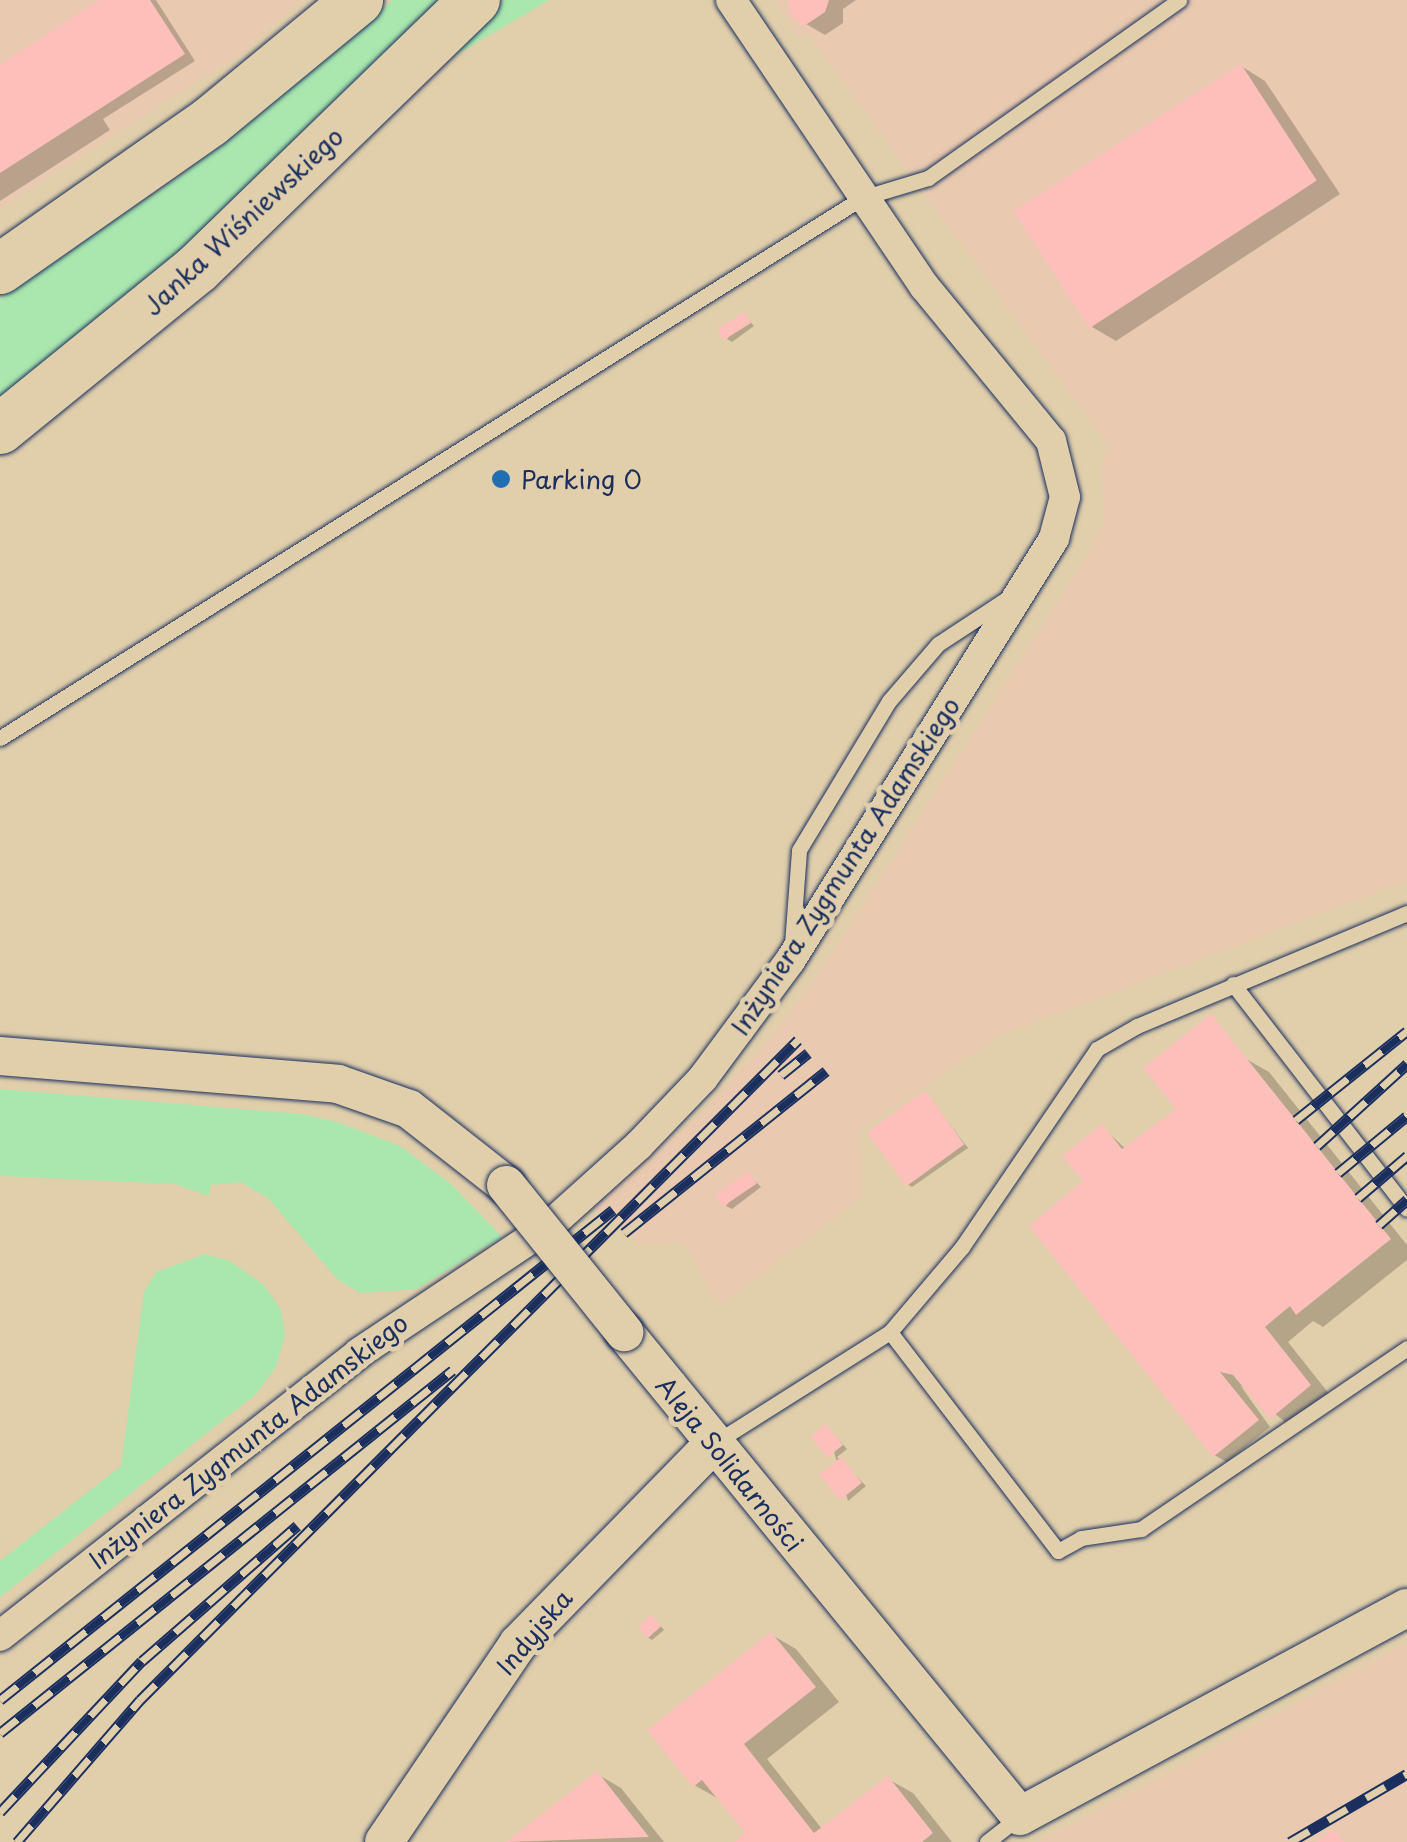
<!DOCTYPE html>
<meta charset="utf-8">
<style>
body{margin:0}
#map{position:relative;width:1407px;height:1842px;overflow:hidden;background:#e1cfac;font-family:"Playpen Sans",sans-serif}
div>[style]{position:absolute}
.built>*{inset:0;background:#e9cab0}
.green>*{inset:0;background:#a9e7ae}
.shadow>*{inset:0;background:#0003}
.building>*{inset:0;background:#fcbfba;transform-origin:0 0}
.roads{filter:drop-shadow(0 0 2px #1b2f5e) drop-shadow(0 0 2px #1b2f5e)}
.service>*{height:15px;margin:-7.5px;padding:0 7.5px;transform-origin:7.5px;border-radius:7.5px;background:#e1cfac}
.minor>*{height:30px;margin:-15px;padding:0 15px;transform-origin:15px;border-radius:15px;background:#e1cfac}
.tertiary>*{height:38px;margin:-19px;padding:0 19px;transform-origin:19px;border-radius:19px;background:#e1cfac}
.trunk>*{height:50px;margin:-25px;padding:0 25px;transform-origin:25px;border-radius:25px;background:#e1cfac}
.rail>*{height:11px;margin-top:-5.5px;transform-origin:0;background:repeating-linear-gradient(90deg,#e1cfac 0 22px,#1b2f5e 0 44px);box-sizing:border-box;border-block:2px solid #1b2f5e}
.bridges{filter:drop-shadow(0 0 2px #1b2f5e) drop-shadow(0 0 2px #1b2f5e)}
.tertiary-bridge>*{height:38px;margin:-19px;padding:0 19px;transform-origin:19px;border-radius:19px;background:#e1cfac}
.dots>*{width:28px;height:28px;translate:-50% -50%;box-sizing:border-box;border:5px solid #e1cfac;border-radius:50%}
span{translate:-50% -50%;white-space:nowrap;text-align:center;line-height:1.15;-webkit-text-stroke:10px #e1cfac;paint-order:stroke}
.street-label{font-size:25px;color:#1b2f5e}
.poi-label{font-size:25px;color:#1b2f5e}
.left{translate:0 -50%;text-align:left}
</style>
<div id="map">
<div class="built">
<i style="clip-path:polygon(0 0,301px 0,244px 52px,0 209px)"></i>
<i style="clip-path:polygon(774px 0,1407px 0,1407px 881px,1001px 1035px,860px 1130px,862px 1197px,720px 1306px,683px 1243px,641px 1244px,593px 1208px,700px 1114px,769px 1039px,820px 971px,1092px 548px,1104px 520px,1101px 459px,1109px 447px,808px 34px,799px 39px)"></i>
<i style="clip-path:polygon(1407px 1642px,1407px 1842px,1037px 1842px,1169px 1772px)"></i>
</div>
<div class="green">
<i style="clip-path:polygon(393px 0,446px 0,174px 259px,0 398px,0 298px,181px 175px)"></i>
<i style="clip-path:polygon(504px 0,549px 0,441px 64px,459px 44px)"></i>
<i style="clip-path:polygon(0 1089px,302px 1114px,337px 1122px,400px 1146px,451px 1184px,502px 1237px,417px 1289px,360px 1293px,337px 1279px,269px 1199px,241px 1182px,210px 1185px,209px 1196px,175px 1184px,0 1176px)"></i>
<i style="clip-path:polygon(205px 1254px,230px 1261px,264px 1285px,281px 1310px,285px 1335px,276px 1367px,256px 1394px,0 1597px,0 1561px,121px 1466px,144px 1292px,156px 1272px)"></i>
</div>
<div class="shadow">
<i style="clip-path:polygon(104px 0,156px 0,195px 61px,103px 119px,110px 130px,0 201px,0 68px)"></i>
<i style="clip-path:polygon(790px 0,856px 0,843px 9px,843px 23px,825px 35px,806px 24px)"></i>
<i style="clip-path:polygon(1241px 66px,1265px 81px,1340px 194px,1116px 341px,1092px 327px)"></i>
<i style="clip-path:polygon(744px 315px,754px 326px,732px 342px,727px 339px)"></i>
<i style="clip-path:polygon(1212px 1017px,1246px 1059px,1269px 1072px,1407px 1245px,1407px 1260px,1323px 1327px,1313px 1321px,1288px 1342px,1334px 1400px,1296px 1431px,1240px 1385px,1270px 1427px,1227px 1462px,1214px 1455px,1089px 1182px,1102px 1127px,1128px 1151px,1181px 1108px)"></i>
<i style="clip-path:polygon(926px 1093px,968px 1148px,912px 1187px,907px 1184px)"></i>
<i style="clip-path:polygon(749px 1175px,761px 1187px,732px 1209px,726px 1206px)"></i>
<i style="clip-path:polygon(827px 1427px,847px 1449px,837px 1457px,866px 1486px,848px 1501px)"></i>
<i style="clip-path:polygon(656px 1621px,664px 1630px,652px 1640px,647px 1637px)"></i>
<i style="clip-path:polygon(772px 1635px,796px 1649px,839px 1702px,767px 1759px,822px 1829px,888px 1779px,913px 1793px,952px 1842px,738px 1842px,748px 1834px,719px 1799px,694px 1785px)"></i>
<i style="clip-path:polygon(597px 1774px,621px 1788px,664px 1842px,510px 1842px)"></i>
</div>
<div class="building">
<i style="clip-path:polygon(99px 0,150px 0,185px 54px,0 173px,0 65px)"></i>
<i style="clip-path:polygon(788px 0,829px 0,825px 12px,804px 26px,791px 15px)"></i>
<i style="left:1241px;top:64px;width:139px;height:271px;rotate:57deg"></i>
<i style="left:744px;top:312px;width:13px;height:32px;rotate:58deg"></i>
<i style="clip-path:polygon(1211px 1014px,1391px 1239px,1296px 1315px,1290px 1306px,1265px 1327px,1311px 1385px,1270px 1419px,1233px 1375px,1220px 1372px,1259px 1420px,1213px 1457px,1029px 1226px,1083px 1181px,1062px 1156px,1102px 1124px,1122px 1149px,1176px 1109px,1143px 1068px)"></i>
<i style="left:925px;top:1090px;width:67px;height:72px;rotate:54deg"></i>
<i style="left:749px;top:1172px;width:14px;height:41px;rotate:56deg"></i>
<i style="left:826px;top:1424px;width:27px;height:20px;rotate:51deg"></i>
<i style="left:841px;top:1457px;width:33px;height:28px;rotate:51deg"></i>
<i style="left:651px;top:1615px;width:15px;height:18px;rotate:48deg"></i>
<i style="clip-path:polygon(771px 1632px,816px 1687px,744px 1744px,814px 1833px,888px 1776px,933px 1833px,922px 1842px,734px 1842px,745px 1833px,702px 1780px,693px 1787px,647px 1730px)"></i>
<i style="clip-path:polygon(597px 1771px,649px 1837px,506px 1842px)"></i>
<i style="clip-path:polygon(1334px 1829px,1344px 1842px,1317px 1842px)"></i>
</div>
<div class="roads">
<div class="service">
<i style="left:0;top:738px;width:1017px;rotate:-32.07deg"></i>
<i style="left:862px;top:198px;width:69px;rotate:-16.9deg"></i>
<i style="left:928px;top:178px;width:308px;rotate:-35.3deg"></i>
<i style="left:792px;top:944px;width:94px;rotate:-85.7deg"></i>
<i style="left:799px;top:850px;width:174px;rotate:-58.9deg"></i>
<i style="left:889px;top:701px;width:75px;rotate:-49.3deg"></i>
<i style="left:938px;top:644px;width:84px;rotate:-33.3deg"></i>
<i style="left:1233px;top:984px;width:284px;rotate:52.3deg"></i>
<i style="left:890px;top:1332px;width:276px;rotate:52.5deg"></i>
<i style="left:1058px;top:1551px;width:26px;rotate:-29deg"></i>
<i style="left:1081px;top:1538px;width:61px;rotate:-8.5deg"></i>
<i style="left:1141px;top:1529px;width:322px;rotate:-34.2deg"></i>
<i style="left:716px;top:1442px;width:206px;rotate:-32.3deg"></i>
<i style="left:890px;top:1332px;width:111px;rotate:-49.7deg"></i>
<i style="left:962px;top:1247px;width:240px;rotate:-55.7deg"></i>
<i style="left:1097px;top:1049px;width:46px;rotate:-29.9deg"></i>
<i style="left:1137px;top:1026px;width:293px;rotate:-22.7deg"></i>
<i style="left:987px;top:1842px;width:42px;rotate:-38.2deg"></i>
</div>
<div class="minor">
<i style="left:0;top:1636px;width:457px;rotate:-38.2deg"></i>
<i style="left:359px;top:1353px;width:227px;rotate:-33.7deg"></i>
<i style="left:548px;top:1227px;width:122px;rotate:-42deg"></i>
<i style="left:639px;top:1145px;width:93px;rotate:-46.3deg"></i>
<i style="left:703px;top:1078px;width:146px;rotate:-53.4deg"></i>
<i style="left:790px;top:961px;width:499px;rotate:-58deg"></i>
<i style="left:1054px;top:538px;width:42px;rotate:-75deg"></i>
<i style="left:1065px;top:497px;width:58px;rotate:-104deg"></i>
<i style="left:1051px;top:441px;width:200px;rotate:-129.3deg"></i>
<i style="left:924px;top:286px;width:345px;rotate:-124deg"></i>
</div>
<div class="tertiary">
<i style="left:0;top:1056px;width:339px;rotate:4.7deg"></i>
<i style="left:338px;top:1084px;width:75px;rotate:19.4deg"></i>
<i style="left:409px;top:1109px;width:123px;rotate:38.1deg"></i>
<i style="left:624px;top:1332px;width:625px;rotate:50.71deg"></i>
<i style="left:1020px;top:1816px;width:439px;rotate:-28.3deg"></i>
<i style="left:384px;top:1842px;width:239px;rotate:-55.9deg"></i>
<i style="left:518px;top:1644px;width:278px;rotate:-45.7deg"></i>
</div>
<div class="trunk">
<i style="left:0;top:269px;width:256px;rotate:-35deg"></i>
<i style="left:210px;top:122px;width:192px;rotate:-39.5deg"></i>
<i style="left:0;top:429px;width:254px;rotate:-39.1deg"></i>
<i style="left:197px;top:269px;width:387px;rotate:-44.1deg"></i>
</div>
</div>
<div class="rail">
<i style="left:781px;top:1075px;width:35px;rotate:-39deg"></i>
<i style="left:1296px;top:1120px;width:142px;rotate:-38.7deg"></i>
<i style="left:1317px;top:1146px;width:122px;rotate:-42.3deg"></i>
<i style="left:1338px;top:1173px;width:89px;rotate:-39.6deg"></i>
<i style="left:1358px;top:1198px;width:65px;rotate:-40.6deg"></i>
<i style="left:1379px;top:1225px;width:38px;rotate:-42deg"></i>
<i style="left:624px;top:1233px;width:259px;rotate:-38.7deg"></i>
<i style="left:0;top:1700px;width:785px;rotate:-38.64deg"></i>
<i style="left:0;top:1733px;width:580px;rotate:-38.71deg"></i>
<i style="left:0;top:1812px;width:207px;rotate:-46.8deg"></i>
<i style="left:142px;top:1661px;width:206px;rotate:-41.1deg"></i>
<i style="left:17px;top:1842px;width:188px;rotate:-49.1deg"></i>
<i style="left:140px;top:1700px;width:932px;rotate:-45.09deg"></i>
<i style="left:1290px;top:1842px;width:135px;rotate:-30.2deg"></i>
</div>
<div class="bridges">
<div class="tertiary-bridge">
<i style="left:506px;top:1185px;width:189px;rotate:51.2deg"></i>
</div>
</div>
<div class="dots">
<i style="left:501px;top:479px;background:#1f6fb2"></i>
</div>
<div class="street-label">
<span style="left:243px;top:221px;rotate:-43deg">Janka Wiśniewskiego</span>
<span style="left:845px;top:866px;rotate:-57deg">Inżyniera Zygmunta Adamskiego</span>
<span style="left:248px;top:1441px;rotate:-38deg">Inżyniera Zygmunta Adamskiego</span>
<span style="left:730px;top:1464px;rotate:51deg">Aleja Solidarności</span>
<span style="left:534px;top:1632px;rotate:-50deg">Indyjska</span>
</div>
<div class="poi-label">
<span class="left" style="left:521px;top:479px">Parking 0</span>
</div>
</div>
